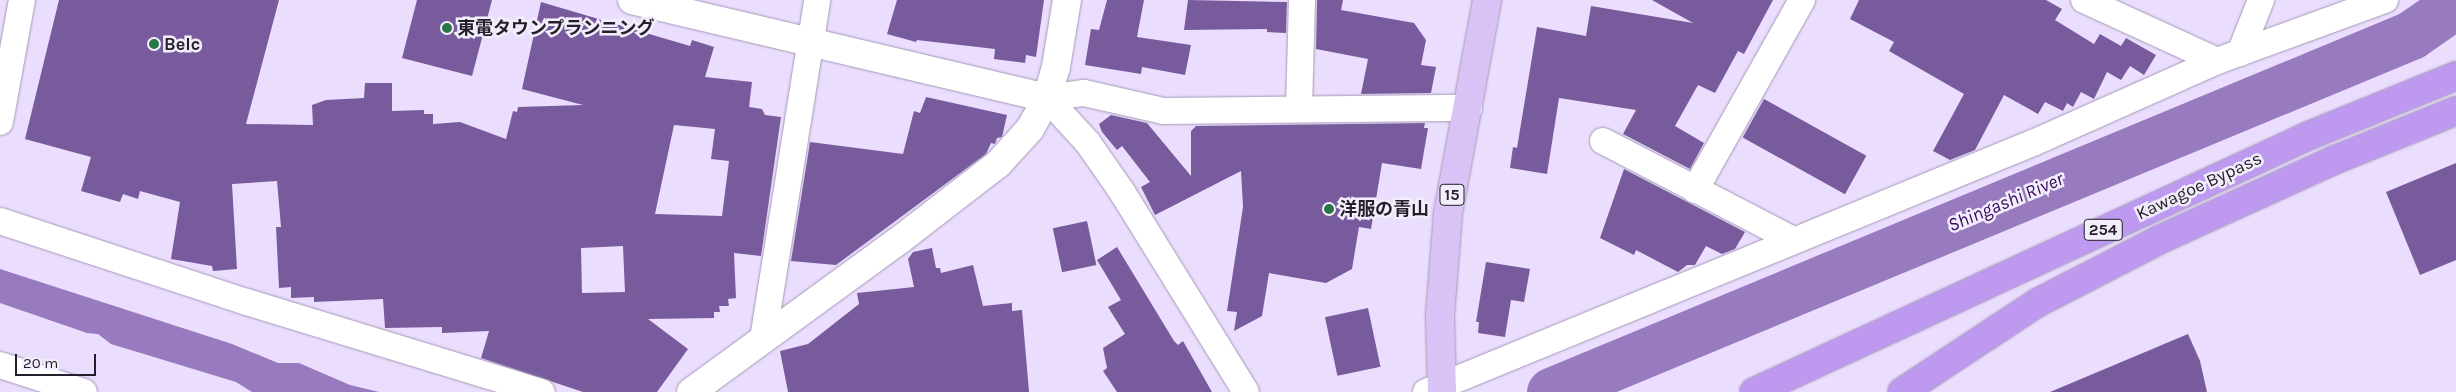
<!DOCTYPE html>
<meta charset="utf-8">
<style>
body{margin:0}
#map{position:relative;width:2456px;height:392px;overflow:hidden;background:#eaddfd;font-family:Karla,"Noto Sans JP",sans-serif}
div>[style]{position:absolute}
.water>*{inset:0;background:#987abf}
.river>*{height:49px;margin:-24.5px;padding:0 24.5px;transform-origin:24.5px;border-radius:24.5px;background:#987abf}
.building>*{inset:0;background:#785b9c;transform-origin:0 0}
.roads{filter:drop-shadow(0 0 1px #a599b7) drop-shadow(0 0 1px #a599b7)}
.street>*{height:26px;margin:-13px;padding:0 13px;transform-origin:13px;border-radius:13px;background:#fff}
.secondary>*{height:28px;margin:-14px;padding:0 14px;transform-origin:14px;border-radius:14px;background:#fff}
.primary>*{height:28px;margin:-14px;padding:0 14px;transform-origin:14px;border-radius:14px;background:#d8c2f6}
.highway>*{height:28px;margin:-14px;padding:0 14px;transform-origin:14px;border-radius:14px;background:#be99f0}
.dots>*{width:14px;height:14px;translate:-50% -50%;box-sizing:border-box;border:2px solid #f3eefb;border-radius:50%}
span{translate:-50% -50%;white-space:nowrap;text-align:center;line-height:1.15;-webkit-text-stroke:5px #f3eefb;paint-order:stroke}
.shield-label span{padding:1px 4px;background:#f3eefb;border:1px solid;border-radius:4px;-webkit-text-stroke-width:0}
.shield-label{font-size:16px;color:#241f2b;font-weight:700}
.poi-label{font-size:18px;color:#241f2b;font-weight:700}
.left{translate:0 -50%;text-align:left}
.street-label{font-size:18px;color:#241f2b}
.water-label{font-size:19px;color:#390a5f;font-style:italic}
.scale{position:absolute;left:15px;top:354px;width:81px;height:22px;box-sizing:border-box;border:2px solid #241f2b;border-top:0;padding-left:6px;font-size:15px;line-height:18px;white-space:nowrap;color:#241f2b;-webkit-text-stroke:4px #f3eefb;paint-order:stroke}
</style>
<div id="map">
<div class="water">
<i style="clip-path:polygon(0 269px,232px 344px,278px 363px,299px 363px,350px 385px,379px 392px,252px 392px,236px 382px,111px 344px,98px 334px,87px 333px,0 303px)"></i>
</div>
<div class="river">
<i style="left:1551px;top:392px;width:931px;rotate:-22.54deg"></i>
<i style="left:2411px;top:35px;width:55px;rotate:-34.6deg"></i>
</div>
<div class="building">
<i style="clip-path:polygon(evenodd,59px 0,279px 0,246px 124px,313px 125px,312px 105px,326px 100px,364px 98px,365px 83px,392px 83px,392px 111px,424px 110px,424px 114px,433px 114px,433px 124px,460px 122px,506px 139px,513px 111px,517px 112px,518px 107px,583px 105px,522px 89px,541px 2px,690px 46px,692px 40px,714px 47px,705px 77px,752px 82px,749px 107px,762px 109px,765px 115px,781px 117px,761px 256px,734px 253px,736px 298px,728px 299px,729px 306px,719px 306px,720px 312px,714px 312px,714px 318px,648px 319px,688px 349px,657px 392px,583px 392px,481px 358px,489px 331px,442px 333px,442px 327px,385px 328px,383px 299px,314px 302px,314px 297px,291px 298px,291px 287px,279px 288px,276px 227px,281px 227px,277px 181px,232px 184px,237px 269px,213px 271px,212px 266px,171px 259px,180px 202px,140px 191px,138px 199px,123px 194px,120px 202px,81px 191px,91px 157px,25px 139px,59px 0,674px 125px,715px 129px,711px 159px,729px 161px,722px 216px,655px 214px,674px 125px,59px 0,623px 246px,625px 292px,582px 293px,581px 248px,623px 246px)"></i>
<i style="clip-path:polygon(417px 0,492px 0,472px 76px,402px 58px)"></i>
<i style="clip-path:polygon(897px 0,1044px 0,1036px 57px,1026px 55px,1025px 63px,994px 59px,995px 49px,917px 40px,916px 42px,887px 34px)"></i>
<i style="clip-path:polygon(1107px 0,1144px 0,1137px 37px,1191px 45px,1185px 75px,1142px 67px,1141px 74px,1085px 65px,1091px 29px,1099px 30px)"></i>
<i style="clip-path:polygon(1188px 0,1287px 2px,1286px 33px,1267px 32px,1267px 29px,1184px 30px)"></i>
<i style="clip-path:polygon(1317px 0,1343px 0,1341px 10px,1414px 23px,1426px 40px,1421px 65px,1436px 67px,1431px 93px,1361px 94px,1368px 59px,1316px 49px)"></i>
<i style="clip-path:polygon(1652px 0,1773px 0,1744px 54px,1738px 51px,1715px 93px,1698px 85px,1675px 126px,1704px 143px,1690px 169px,1623px 134px,1636px 110px,1559px 98px,1547px 174px,1510px 168px,1513px 147px,1517px 148px,1537px 27px,1586px 36px,1591px 6px,1693px 23px)"></i>
<i style="clip-path:polygon(1859px 0,2046px 0,2062px 9px,2055px 20px,2094px 44px,2100px 34px,2121px 46px,2126px 38px,2156px 55px,2144px 75px,2130px 66px,2121px 80px,2107px 72px,2094px 99px,2081px 92px,2073px 107px,2067px 103px,2063px 111px,2045px 102px,2038px 114px,2004px 95px,1975px 150px,1950px 160px,1933px 151px,1964px 94px,1889px 51px,1894px 42px,1850px 19px)"></i>
<i style="clip-path:polygon(926px 97px,1007px 115px,1002px 137px,997px 138px,995px 144px,991px 143px,986px 154px,836px 265px,791px 261px,810px 142px,903px 154px,914px 111px,920px 113px)"></i>
<i style="left:1764px;top:99px;width:117px;height:44px;rotate:29deg"></i>
<i style="clip-path:polygon(1111px 115px,1147px 123px,1191px 176px,1191px 131px,1196px 126px,1425px 123px,1424px 128px,1428px 128px,1421px 169px,1382px 163px,1371px 229px,1359px 227px,1352px 269px,1326px 283px,1269px 273px,1262px 316px,1234px 331px,1237px 312px,1227px 311px,1243px 207px,1241px 171px,1155px 215px,1141px 187px,1150px 182px,1122px 146px,1117px 150px,1102px 132px,1099px 124px)"></i>
<i style="clip-path:polygon(2456px 163px,2456px 260px,2420px 275px,2386px 192px)"></i>
<i style="clip-path:polygon(1624px 169px,1745px 232px,1735px 249px,1722px 254px,1706px 246px,1695px 265px,1687px 265px,1678px 272px,1636px 250px,1634px 255px,1600px 238px)"></i>
<i style="left:1087px;top:221px;width:45px;height:35px;rotate:78deg"></i>
<i style="clip-path:polygon(1117px 247px,1174px 341px,1178px 345px,1183px 341px,1212px 392px,1117px 392px,1103px 371px,1107px 368px,1103px 348px,1125px 334px,1108px 307px,1121px 300px,1097px 260px)"></i>
<i style="clip-path:polygon(932px 248px,936px 268px,940px 268px,941px 273px,973px 265px,983px 306px,1012px 303px,1012px 311px,1022px 310px,1029px 392px,788px 392px,780px 351px,808px 344px,859px 304px,857px 293px,914px 287px,908px 259px,913px 252px)"></i>
<i style="clip-path:polygon(1486px 262px,1530px 269px,1524px 302px,1511px 300px,1505px 337px,1478px 333px,1479px 322px,1476px 322px)"></i>
<i style="left:1368px;top:308px;width:60px;height:44px;rotate:78deg"></i>
<i style="clip-path:polygon(2188px 334px,2200px 361px,2207px 392px,2050px 392px)"></i>
</div>
<div class="roads">
<div class="street">
<i style="left:2084px;top:0;width:146px;rotate:24.6deg"></i>
<i style="left:2240px;top:53px;width:57px;rotate:-68.4deg"></i>
<i style="left:1047px;top:98px;width:37px;rotate:-8deg"></i>
<i style="left:1084px;top:93px;width:81px;rotate:12.8deg"></i>
<i style="left:1163px;top:111px;width:306px;rotate:-0.6deg"></i>
<i style="left:1047px;top:98px;width:61px;rotate:47.7deg"></i>
<i style="left:1088px;top:143px;width:60px;rotate:55.2deg"></i>
<i style="left:1122px;top:192px;width:235px;rotate:58.2deg"></i>
<i style="left:1299px;top:108px;width:108px;rotate:-88.4deg"></i>
<i style="left:0;top:122px;width:124px;rotate:-79.8deg"></i>
<i style="left:1603px;top:141px;width:214px;rotate:27.5deg"></i>
<i style="left:1695px;top:190px;width:218px;rotate:-60.6deg"></i>
<i style="left:0;top:221px;width:260px;rotate:18.2deg"></i>
<i style="left:247px;top:302px;width:308px;rotate:17deg"></i>
<i style="left:763px;top:339px;width:343px;rotate:-80.9deg"></i>
<i style="left:0;top:365px;width:88px;rotate:17.8deg"></i>
<i style="left:1426px;top:392px;width:658px;rotate:-22.32deg"></i>
<i style="left:2035px;top:142px;width:199px;rotate:-24deg"></i>
<i style="left:2217px;top:61px;width:179px;rotate:-20deg"></i>
</div>
<div class="secondary">
<i style="left:632px;top:0;width:426px;rotate:13.3deg"></i>
<i style="left:691px;top:392px;width:255px;rotate:-36.1deg"></i>
<i style="left:897px;top:242px;width:128px;rotate:-37.7deg"></i>
<i style="left:998px;top:164px;width:47px;rotate:-47.6deg"></i>
<i style="left:1030px;top:129px;width:35px;rotate:-61deg"></i>
<i style="left:1047px;top:98px;width:32px;rotate:-74deg"></i>
<i style="left:1056px;top:67px;width:68px;rotate:-80.7deg"></i>
</div>
<div class="primary">
<i style="left:1442px;top:392px;width:77px;rotate:-91.5deg"></i>
<i style="left:1440px;top:315px;width:102px;rotate:-85.5deg"></i>
<i style="left:1448px;top:213px;width:217px;rotate:-79.6deg"></i>
</div>
<div class="highway">
<i style="left:1754px;top:392px;width:610px;rotate:-24.8deg"></i>
<i style="left:2308px;top:136px;width:160px;rotate:-22.1deg"></i>
<i style="left:1902px;top:392px;width:162px;rotate:-33.4deg"></i>
<i style="left:2037px;top:303px;width:140px;rotate:-27.3deg"></i>
<i style="left:2161px;top:239px;width:188px;rotate:-24.5deg"></i>
<i style="left:2332px;top:161px;width:134px;rotate:-22deg"></i>
</div>
</div>
<div class="dots">
<i style="left:447px;top:28px;background:#277646"></i>
<i style="left:154px;top:44px;background:#277646"></i>
<i style="left:1329px;top:209px;background:#277646"></i>
</div>
<div class="shield-label">
<span style="left:1452px;top:195px">15</span>
<span style="left:2103px;top:230px">254</span>
</div>
<div class="poi-label">
<span class="left" style="left:457px;top:28px">東電タウンプランニング</span>
<span class="left" style="left:164px;top:44px">Belc</span>
<span class="left" style="left:1339px;top:209px">洋服の青山</span>
</div>
<div class="street-label">
<span style="left:2199px;top:186px;rotate:-25deg">Kawagoe Bypass</span>
</div>
<div class="water-label">
<span style="left:2006px;top:203px;rotate:-23deg">Shingashi River</span>
</div>
<div class="scale">20 m</div>
</div>
